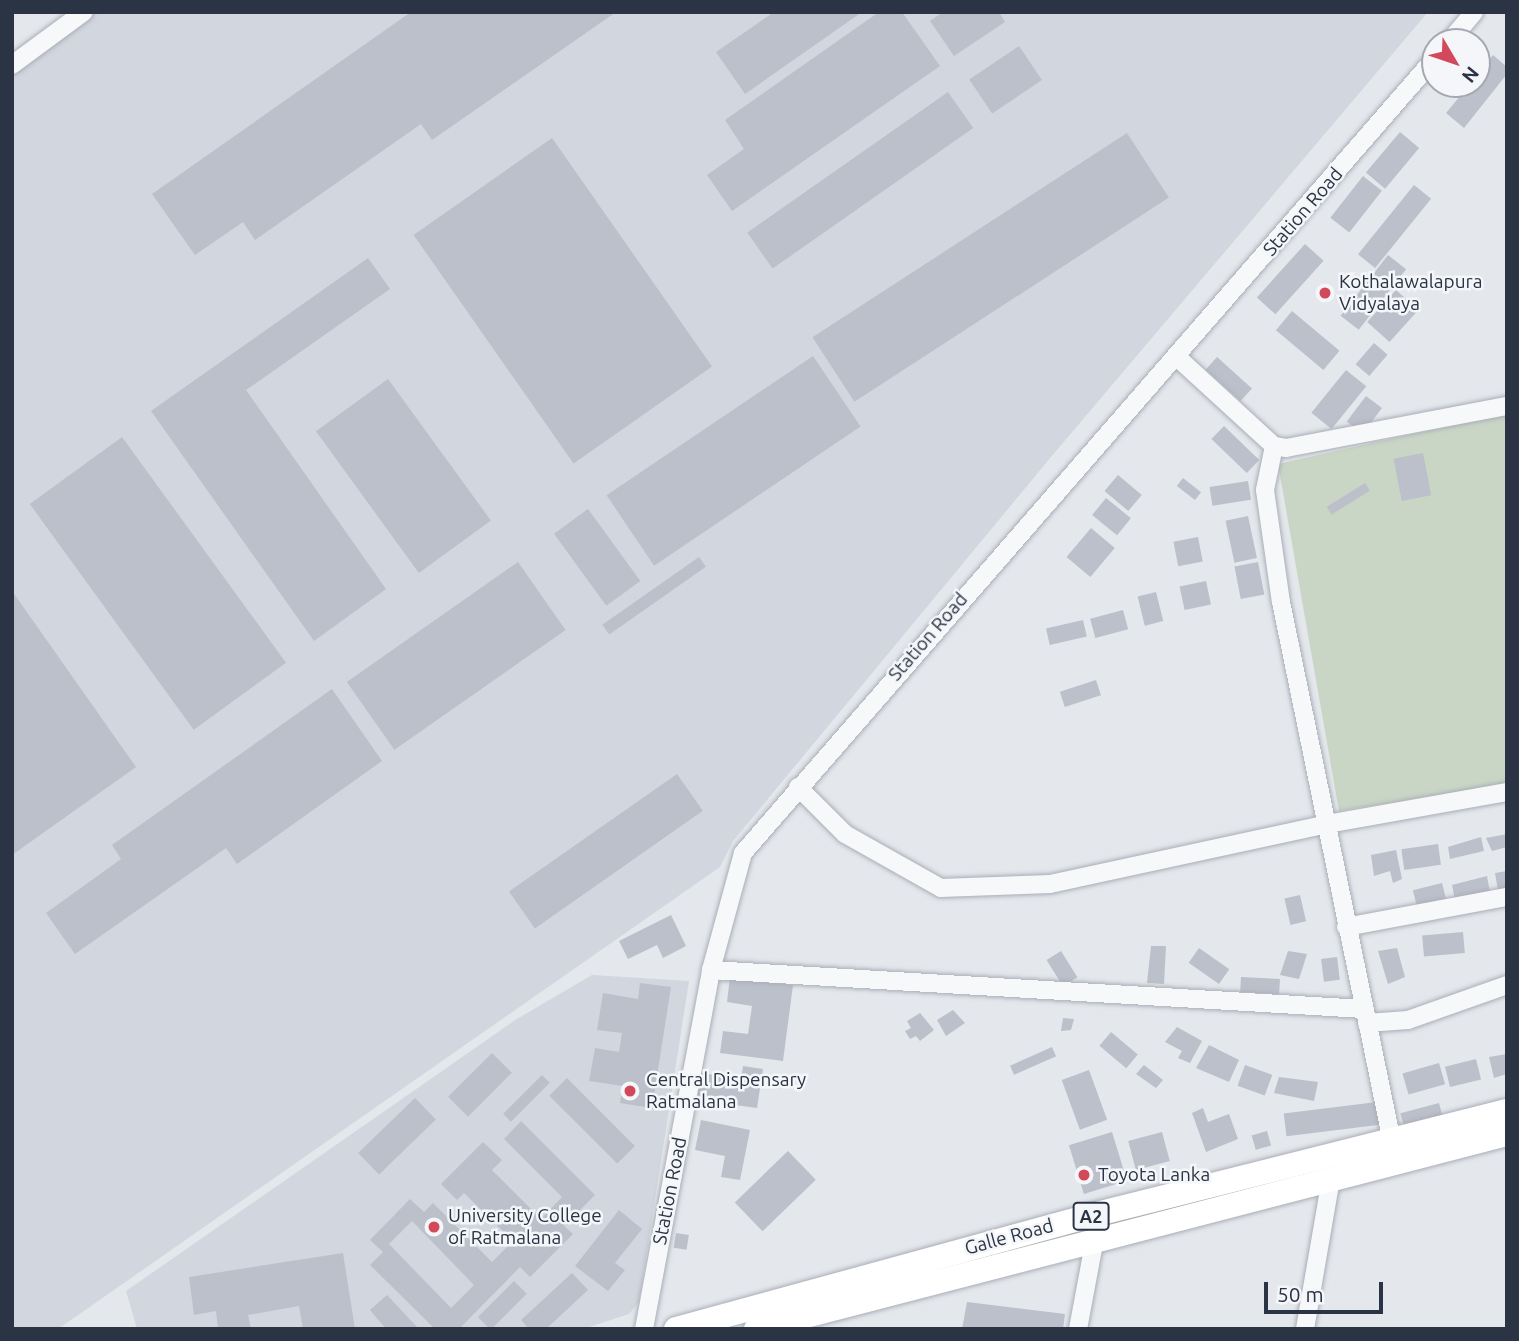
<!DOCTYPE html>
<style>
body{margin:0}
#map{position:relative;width:1519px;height:1341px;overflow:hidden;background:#e4e7ec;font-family:Ubuntu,sans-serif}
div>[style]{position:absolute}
.built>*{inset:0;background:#d2d6de}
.green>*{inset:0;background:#c9d6c5}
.building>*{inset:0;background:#bbc0ca;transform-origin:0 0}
.roads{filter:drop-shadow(0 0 2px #a9aeb7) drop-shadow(0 0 2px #a9aeb7)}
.minor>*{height:18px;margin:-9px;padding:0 9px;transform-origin:9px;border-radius:9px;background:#f7f8fa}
.highway>*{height:24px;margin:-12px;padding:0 12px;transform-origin:12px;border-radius:12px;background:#fff}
.dots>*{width:19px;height:19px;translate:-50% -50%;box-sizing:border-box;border:4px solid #f4f6f9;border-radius:50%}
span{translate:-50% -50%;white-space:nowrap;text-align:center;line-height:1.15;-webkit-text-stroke:5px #f4f6f9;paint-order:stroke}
.shield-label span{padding:2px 5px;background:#f4f6f9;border:2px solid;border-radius:5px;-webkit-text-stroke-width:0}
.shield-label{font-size:18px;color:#2b3445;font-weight:700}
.street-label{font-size:19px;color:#2b3445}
.poi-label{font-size:19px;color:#2b3445}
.left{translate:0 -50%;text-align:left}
.frame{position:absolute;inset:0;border:14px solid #2b3445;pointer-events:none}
.north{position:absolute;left:1421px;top:28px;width:70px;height:70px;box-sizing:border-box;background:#f4f6f9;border:2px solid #a4a8b1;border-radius:50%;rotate:129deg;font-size:19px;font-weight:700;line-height:28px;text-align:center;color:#2b3445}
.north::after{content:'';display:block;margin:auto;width:24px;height:32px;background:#d1495b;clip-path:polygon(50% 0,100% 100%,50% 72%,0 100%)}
.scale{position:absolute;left:1264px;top:1282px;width:119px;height:32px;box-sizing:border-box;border:4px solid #2b3445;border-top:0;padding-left:9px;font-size:21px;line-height:24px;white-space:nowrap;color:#2b3445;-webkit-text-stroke:5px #f4f6f9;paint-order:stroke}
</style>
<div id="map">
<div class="built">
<i style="clip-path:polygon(84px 12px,1428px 12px,1051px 457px,733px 841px,720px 867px,58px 1329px,12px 1329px,12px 64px)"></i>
<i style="clip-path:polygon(592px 975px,689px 981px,639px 1302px,629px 1314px,583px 1329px,137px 1329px,126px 1291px,517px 1019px)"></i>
</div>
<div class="green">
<i style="clip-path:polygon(1507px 413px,1507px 784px,1339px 811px,1278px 464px)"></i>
</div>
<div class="building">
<i style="clip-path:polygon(411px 12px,616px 12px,432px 140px,421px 124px,255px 240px,243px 222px,195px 255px,152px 194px)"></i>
<i style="clip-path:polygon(774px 12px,862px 12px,745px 94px,716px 52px)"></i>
<i style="clip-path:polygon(879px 12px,902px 12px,940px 66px,732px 211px,707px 175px,744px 149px,725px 120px)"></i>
<i style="clip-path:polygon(943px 12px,999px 12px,1005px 22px,954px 56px,930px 21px)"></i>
<i style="left:1019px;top:46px;width:41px;height:60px;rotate:56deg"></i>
<i style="clip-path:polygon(1493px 55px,1507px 67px,1507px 74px,1464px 128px,1446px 113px,1470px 84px,1477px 84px,1477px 75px)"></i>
<i style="left:948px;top:92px;width:44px;height:245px;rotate:55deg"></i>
<i style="left:1400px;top:132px;width:25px;height:53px;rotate:40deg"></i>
<i style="left:1127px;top:133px;width:77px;height:375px;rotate:57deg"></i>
<i style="left:552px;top:138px;width:279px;height:169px;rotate:55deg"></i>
<i style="left:1363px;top:176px;width:24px;height:53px;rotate:38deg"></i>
<i style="left:1414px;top:185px;width:22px;height:89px;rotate:39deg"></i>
<i style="left:1305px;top:244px;width:25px;height:72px;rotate:42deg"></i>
<i style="left:1388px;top:255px;width:23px;height:77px;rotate:38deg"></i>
<i style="clip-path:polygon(368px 258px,390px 289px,246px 390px,386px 589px,314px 641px,151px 411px)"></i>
<i style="left:1396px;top:290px;width:30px;height:43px;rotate:42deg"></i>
<i style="left:1292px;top:311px;width:62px;height:25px;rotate:40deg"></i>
<i style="left:1374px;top:343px;width:18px;height:28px;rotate:41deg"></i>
<i style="left:813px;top:356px;width:85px;height:249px;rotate:56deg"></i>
<i style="left:1217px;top:357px;width:47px;height:17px;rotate:42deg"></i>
<i style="left:1346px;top:370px;width:26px;height:55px;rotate:39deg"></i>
<i style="left:388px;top:379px;width:175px;height:89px;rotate:54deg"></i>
<i style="left:1366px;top:396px;width:20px;height:32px;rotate:37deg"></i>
<i style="left:1224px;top:426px;width:49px;height:18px;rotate:44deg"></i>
<i style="left:122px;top:437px;width:279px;height:114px;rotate:54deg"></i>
<i style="left:1423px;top:453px;width:43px;height:30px;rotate:79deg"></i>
<i style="left:1118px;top:475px;width:31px;height:21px;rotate:40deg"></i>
<i style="left:1183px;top:478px;width:23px;height:10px;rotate:38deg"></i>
<i style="left:1248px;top:481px;width:19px;height:39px;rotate:81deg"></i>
<i style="left:1365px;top:483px;width:9px;height:45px;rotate:58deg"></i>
<i style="left:1106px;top:498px;width:32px;height:22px;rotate:39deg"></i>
<i style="left:588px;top:509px;width:89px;height:42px;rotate:54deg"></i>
<i style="left:1248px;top:516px;width:43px;height:23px;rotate:78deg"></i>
<i style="left:1091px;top:528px;width:31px;height:38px;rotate:40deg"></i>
<i style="left:1198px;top:537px;width:25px;height:25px;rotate:79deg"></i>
<i style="left:699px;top:557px;width:12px;height:118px;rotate:55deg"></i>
<i style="left:518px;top:562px;width:83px;height:209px;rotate:55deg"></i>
<i style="left:1258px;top:562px;width:33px;height:24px;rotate:79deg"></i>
<i style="left:1206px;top:581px;width:24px;height:27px;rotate:78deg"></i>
<i style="clip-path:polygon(12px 591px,136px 767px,12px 855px)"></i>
<i style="left:1156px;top:592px;width:30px;height:19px;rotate:76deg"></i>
<i style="left:1123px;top:610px;width:20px;height:34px;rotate:75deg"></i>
<i style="left:1083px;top:620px;width:17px;height:38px;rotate:77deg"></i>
<i style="left:1096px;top:680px;width:16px;height:38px;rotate:72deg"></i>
<i style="clip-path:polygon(332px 689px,382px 761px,237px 864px,226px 848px,75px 954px,46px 913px,121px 859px,112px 845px)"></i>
<i style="left:677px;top:774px;width:45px;height:205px;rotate:55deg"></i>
<i style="clip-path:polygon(1507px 834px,1507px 847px,1492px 851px,1486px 838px)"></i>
<i style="clip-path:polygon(1481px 837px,1484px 851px,1450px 859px,1448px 847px)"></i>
<i style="left:1438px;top:844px;width:21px;height:37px;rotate:82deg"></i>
<i style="clip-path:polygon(1396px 850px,1402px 879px,1393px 883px,1390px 871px,1374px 876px,1371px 855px)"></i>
<i style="clip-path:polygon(1507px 871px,1507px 894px,1499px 896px,1495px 873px)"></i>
<i style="clip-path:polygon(1487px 876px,1490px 893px,1455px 899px,1452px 885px)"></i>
<i style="left:1442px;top:883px;width:16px;height:30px;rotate:76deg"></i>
<i style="left:1300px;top:895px;width:27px;height:16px;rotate:77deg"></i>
<i style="clip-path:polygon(671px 915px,686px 946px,663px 958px,657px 945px,628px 959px,619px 941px)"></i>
<i style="left:1463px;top:932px;width:21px;height:41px;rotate:85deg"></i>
<i style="clip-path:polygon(1151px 946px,1166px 946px,1164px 984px,1147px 983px)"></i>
<i style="left:1199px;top:948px;width:37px;height:18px;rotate:35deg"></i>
<i style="clip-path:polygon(1397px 948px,1405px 977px,1388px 984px,1378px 951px)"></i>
<i style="left:1061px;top:951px;width:31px;height:17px;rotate:58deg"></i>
<i style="clip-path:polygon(1288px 951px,1307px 954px,1299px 979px,1280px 975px)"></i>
<i style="left:1337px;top:957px;width:23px;height:16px;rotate:83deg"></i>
<i style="clip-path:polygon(730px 977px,793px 985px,783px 1061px,720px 1053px,723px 1031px,748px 1034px,752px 1006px,727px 1002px)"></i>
<i style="left:1241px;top:977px;width:39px;height:15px;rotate:3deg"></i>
<i style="clip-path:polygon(640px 983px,671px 987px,652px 1108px,620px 1103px,623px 1086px,589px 1081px,595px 1048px,619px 1052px,622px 1033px,597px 1030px,603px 993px,638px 999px)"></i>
<i style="clip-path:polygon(953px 1010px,965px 1023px,946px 1036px,937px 1020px)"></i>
<i style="clip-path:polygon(920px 1013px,934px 1030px,920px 1041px,916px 1036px,910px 1039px,905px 1031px,911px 1028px,907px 1021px)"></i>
<i style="clip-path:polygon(1063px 1018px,1074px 1019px,1071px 1030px,1061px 1031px)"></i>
<i style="clip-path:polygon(1177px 1027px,1202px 1041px,1190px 1063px,1178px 1058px,1182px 1051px,1165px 1042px)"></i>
<i style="left:1111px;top:1032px;width:35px;height:18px;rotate:40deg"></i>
<i style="clip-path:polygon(1209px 1045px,1239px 1060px,1229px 1082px,1196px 1068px)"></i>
<i style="left:1052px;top:1047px;width:10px;height:46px;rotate:66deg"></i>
<i style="left:492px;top:1053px;width:28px;height:62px;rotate:45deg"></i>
<i style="clip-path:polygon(1507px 1054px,1507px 1074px,1494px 1078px,1489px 1057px)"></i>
<i style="left:1476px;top:1059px;width:21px;height:32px;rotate:76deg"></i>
<i style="left:1439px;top:1063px;width:22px;height:38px;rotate:74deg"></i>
<i style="clip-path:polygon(1144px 1065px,1163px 1080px,1156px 1088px,1136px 1074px)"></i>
<i style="left:1245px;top:1065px;width:29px;height:22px;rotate:20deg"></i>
<i style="clip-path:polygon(743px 1066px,763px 1069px,757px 1108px,697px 1100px,701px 1073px,741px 1079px)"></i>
<i style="left:1089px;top:1070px;width:53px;height:29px;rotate:70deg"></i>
<i style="left:542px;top:1075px;width:11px;height:55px;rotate:45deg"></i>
<i style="clip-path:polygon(1279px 1077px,1318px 1082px,1314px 1101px,1274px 1093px)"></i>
<i style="left:567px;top:1078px;width:96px;height:25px;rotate:45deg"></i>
<i style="left:415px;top:1098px;width:30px;height:79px;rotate:46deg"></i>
<i style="left:1377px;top:1102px;width:23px;height:94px;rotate:83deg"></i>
<i style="left:1439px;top:1103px;width:16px;height:40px;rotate:75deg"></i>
<i style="clip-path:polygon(1203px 1108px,1208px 1122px,1229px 1114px,1238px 1139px,1206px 1152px,1192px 1113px)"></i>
<i style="clip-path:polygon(701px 1120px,750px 1130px,740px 1180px,721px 1177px,725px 1156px,695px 1150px)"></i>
<i style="clip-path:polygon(evenodd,521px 1121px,595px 1195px,564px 1226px,573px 1234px,530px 1277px,520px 1267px,459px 1329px,435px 1329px,370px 1265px,383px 1252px,370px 1240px,410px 1199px,424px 1212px,433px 1203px,492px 1262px,513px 1241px,464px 1193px,457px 1200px,441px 1184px,483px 1142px,502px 1160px,492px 1170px,541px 1219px,562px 1197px,504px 1139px,521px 1121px,412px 1221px,474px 1285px,451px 1308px,389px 1244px,412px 1221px)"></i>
<i style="left:1267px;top:1131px;width:15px;height:16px;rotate:74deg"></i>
<i style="left:1112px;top:1132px;width:51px;height:45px;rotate:73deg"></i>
<i style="left:1162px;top:1132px;width:30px;height:35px;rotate:75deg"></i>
<i style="left:788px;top:1151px;width:40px;height:74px;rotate:46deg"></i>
<i style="clip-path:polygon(619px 1210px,642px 1229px,615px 1263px,625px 1270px,608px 1291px,575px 1266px)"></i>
<i style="left:676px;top:1233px;width:13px;height:15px;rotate:9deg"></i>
<i style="clip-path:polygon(343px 1253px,355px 1329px,303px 1329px,299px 1306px,248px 1315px,251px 1329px,218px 1329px,216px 1311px,194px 1315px,189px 1277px)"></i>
<i style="clip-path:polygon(572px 1273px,588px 1290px,546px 1329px,529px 1329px,521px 1320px)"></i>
<i style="left:514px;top:1281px;width:18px;height:51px;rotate:45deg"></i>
<i style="clip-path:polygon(387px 1295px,417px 1327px,415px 1329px,386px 1329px,370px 1310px)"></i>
<i style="clip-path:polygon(967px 1302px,1065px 1314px,1063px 1329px,962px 1329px)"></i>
</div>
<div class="roads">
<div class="minor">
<i style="left:1449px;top:42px;width:39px;rotate:-50deg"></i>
<i style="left:12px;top:65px;width:89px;rotate:-36.4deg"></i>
<i style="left:1178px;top:358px;width:130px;rotate:42.5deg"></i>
<i style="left:1274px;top:446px;width:12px;rotate:9deg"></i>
<i style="left:1286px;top:448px;width:225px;rotate:-10.8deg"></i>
<i style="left:1274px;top:446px;width:45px;rotate:101.6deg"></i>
<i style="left:1265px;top:490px;width:113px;rotate:81.9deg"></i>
<i style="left:1281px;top:602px;width:551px;rotate:78.38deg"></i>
<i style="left:798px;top:787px;width:66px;rotate:45deg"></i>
<i style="left:845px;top:834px;width:110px;rotate:29.4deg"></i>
<i style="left:941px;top:888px;width:109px;rotate:-2.1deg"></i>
<i style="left:1050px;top:884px;width:283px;rotate:-12.2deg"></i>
<i style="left:1327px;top:824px;width:183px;rotate:-10.1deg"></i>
<i style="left:1346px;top:927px;width:164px;rotate:-10.6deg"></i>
<i style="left:711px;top:970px;width:654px;rotate:3.42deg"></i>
<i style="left:1367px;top:1023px;width:41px;rotate:-4.2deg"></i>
<i style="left:1408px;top:1020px;width:105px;rotate:-19.5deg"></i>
<i style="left:644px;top:1329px;width:365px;rotate:-79.4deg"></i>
<i style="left:711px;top:970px;width:121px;rotate:-74.7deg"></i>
<i style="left:743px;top:853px;width:1054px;rotate:-48.96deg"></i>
<i style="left:1078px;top:1329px;width:93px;rotate:-79.4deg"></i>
<i style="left:1305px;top:1329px;width:152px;rotate:-80.2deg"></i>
</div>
<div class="highway">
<i style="left:676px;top:1329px;width:428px;rotate:-15.3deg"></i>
<i style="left:1089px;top:1216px;width:431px;rotate:-14.1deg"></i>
<i style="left:756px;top:1329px;width:776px;rotate:-14.56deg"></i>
</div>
</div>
<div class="dots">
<i style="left:1325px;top:293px;background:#d1495b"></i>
<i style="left:630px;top:1091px;background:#d1495b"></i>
<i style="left:1084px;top:1175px;background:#d1495b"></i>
<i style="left:434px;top:1227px;background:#d1495b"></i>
</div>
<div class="shield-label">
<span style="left:1091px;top:1216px">A2</span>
</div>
<div class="street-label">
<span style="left:1303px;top:212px;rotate:-49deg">Station Road</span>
<span style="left:928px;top:637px;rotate:-49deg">Station Road</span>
<span style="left:670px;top:1191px;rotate:-79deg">Station Road</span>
<span style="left:1009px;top:1237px;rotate:-15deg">Galle Road</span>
</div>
<div class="poi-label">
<span class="left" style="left:1339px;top:293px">Kothalawalapura<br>Vidyalaya</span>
<span class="left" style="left:646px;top:1091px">Central Dispensary<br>Ratmalana</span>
<span class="left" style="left:1098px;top:1175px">Toyota Lanka</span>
<span class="left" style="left:448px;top:1227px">University College<br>of Ratmalana</span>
</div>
<div class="frame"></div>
<div class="north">N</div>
<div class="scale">50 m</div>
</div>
